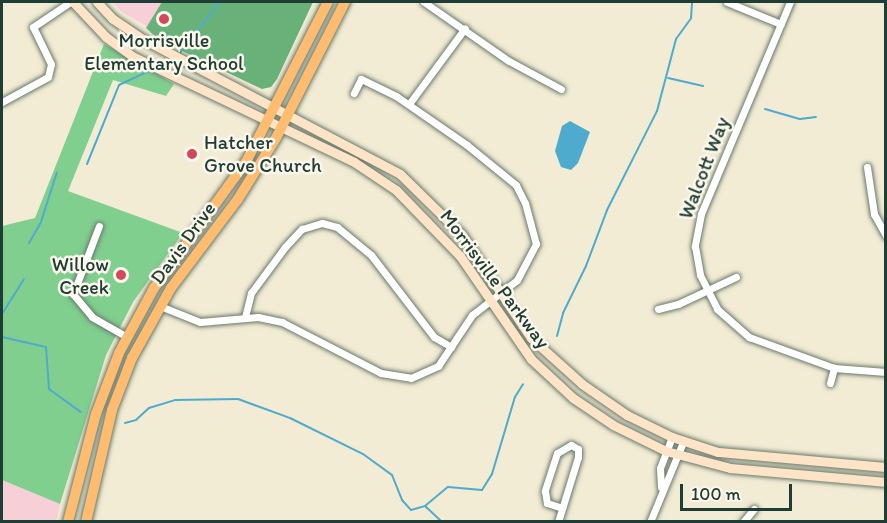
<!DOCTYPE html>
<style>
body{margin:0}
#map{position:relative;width:887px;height:523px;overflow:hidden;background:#f2ecd4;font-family:Itim,sans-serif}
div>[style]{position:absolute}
.built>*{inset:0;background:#f6cfd7}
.green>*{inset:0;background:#80cf8f}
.forest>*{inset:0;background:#68b27a}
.water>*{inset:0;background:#4fabcd}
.stream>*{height:2px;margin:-1px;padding:0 1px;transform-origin:1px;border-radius:1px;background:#4fabcd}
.roads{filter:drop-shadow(0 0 2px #697a6c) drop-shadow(0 0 2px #697a6c)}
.street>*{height:7px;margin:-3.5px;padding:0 3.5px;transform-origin:3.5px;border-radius:3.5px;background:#fff}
.secondary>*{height:9px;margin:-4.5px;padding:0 4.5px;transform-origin:4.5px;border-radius:4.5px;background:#fee4c6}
.primary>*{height:10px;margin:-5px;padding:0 5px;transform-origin:5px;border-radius:5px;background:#fdbc70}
.dots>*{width:16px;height:16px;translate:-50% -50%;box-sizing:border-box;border:3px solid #fbf7ec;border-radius:50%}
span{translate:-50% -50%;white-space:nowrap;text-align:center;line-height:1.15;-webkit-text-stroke:5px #fbf7ec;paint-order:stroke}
.poi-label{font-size:20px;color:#1f3d34}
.left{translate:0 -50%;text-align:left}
.right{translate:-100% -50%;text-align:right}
.street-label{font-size:20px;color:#1f3d34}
.frame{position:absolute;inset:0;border:3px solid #1f3d34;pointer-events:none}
.scale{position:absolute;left:680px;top:484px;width:112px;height:27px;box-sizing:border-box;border:3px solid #1f3d34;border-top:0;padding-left:8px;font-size:18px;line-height:21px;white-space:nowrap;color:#1f3d34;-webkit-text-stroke:4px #fbf7ec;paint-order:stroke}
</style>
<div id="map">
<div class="built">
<i style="clip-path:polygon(112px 2px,210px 2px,165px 37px,122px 12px)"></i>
<i style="clip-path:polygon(2px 480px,60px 504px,56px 521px,2px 521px)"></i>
</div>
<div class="green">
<i style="clip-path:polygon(104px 44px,174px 84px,166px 96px,113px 80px,68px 191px,183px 233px,133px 302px,106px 355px,60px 504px,2px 480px,2px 226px,35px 218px)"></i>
</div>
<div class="forest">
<i style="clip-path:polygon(162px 2px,313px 2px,277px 79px,271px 87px,262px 89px,159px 40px,146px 28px)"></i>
</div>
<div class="water">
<i style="clip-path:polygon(570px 121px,590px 132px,578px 163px,571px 170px,561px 167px,555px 151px,562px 126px)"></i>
</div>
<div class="stream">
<i style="left:179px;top:54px;width:66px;rotate:-51.7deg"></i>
<i style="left:159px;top:66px;width:15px;rotate:-28deg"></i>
<i style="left:668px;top:78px;width:36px;rotate:13deg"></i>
<i style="left:765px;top:109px;width:36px;rotate:16deg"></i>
<i style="left:800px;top:119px;width:16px;rotate:-7deg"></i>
<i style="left:87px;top:164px;width:85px;rotate:-67.9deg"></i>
<i style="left:119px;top:85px;width:38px;rotate:-25deg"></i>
<i style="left:29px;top:243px;width:24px;rotate:-60deg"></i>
<i style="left:41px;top:222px;width:52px;rotate:-72.3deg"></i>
<i style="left:2px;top:314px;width:41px;rotate:-57.8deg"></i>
<i style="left:557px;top:336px;width:24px;rotate:-75deg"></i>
<i style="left:563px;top:313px;width:52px;rotate:-63.9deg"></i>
<i style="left:586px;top:266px;width:60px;rotate:-69.4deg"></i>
<i style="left:607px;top:210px;width:111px;rotate:-63.2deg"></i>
<i style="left:657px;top:111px;width:74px;rotate:-75.2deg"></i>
<i style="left:676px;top:39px;width:26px;rotate:-54deg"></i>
<i style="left:691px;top:18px;width:16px;rotate:-86deg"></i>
<i style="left:2px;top:337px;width:45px;rotate:12.8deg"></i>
<i style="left:46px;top:347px;width:42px;rotate:85.9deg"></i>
<i style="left:49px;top:389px;width:39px;rotate:36deg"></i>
<i style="left:125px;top:423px;width:11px;rotate:-15deg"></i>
<i style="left:136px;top:420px;width:18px;rotate:-43deg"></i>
<i style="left:149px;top:408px;width:27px;rotate:-17deg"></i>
<i style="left:175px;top:400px;width:63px;rotate:-0.9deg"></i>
<i style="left:238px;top:399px;width:55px;rotate:20.1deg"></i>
<i style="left:290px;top:418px;width:81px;rotate:26.3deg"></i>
<i style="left:363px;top:454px;width:36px;rotate:36deg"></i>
<i style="left:392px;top:475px;width:27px;rotate:68deg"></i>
<i style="left:402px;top:500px;width:13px;rotate:48deg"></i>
<i style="left:411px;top:510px;width:15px;rotate:-16deg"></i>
<i style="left:425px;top:506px;width:23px;rotate:43deg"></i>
<i style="left:425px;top:506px;width:30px;rotate:-40deg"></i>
<i style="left:448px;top:487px;width:34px;rotate:5deg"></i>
<i style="left:482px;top:490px;width:19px;rotate:-58deg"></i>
<i style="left:492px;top:474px;width:80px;rotate:-73.4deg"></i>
<i style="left:515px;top:397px;width:15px;rotate:-58deg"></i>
</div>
<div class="roads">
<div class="street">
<i style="left:424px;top:2px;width:103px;rotate:34.8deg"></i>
<i style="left:509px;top:61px;width:59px;rotate:28.3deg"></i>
<i style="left:727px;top:2px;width:58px;rotate:22.2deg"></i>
<i style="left:790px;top:2px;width:230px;rotate:112.8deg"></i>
<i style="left:701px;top:214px;width:33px;rotate:101deg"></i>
<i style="left:695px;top:246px;width:29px;rotate:80deg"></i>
<i style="left:700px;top:275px;width:38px;rotate:63deg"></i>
<i style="left:717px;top:309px;width:43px;rotate:41.2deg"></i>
<i style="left:749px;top:337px;width:90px;rotate:20deg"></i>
<i style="left:834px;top:368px;width:52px;rotate:4.4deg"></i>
<i style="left:122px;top:49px;width:19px;rotate:-55deg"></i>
<i style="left:2px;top:102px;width:52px;rotate:-28.5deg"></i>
<i style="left:48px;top:77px;width:13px;rotate:-77deg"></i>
<i style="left:51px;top:64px;width:41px;rotate:-115.9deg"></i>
<i style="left:33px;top:27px;width:45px;rotate:-34deg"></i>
<i style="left:409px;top:104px;width:94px;rotate:-53.6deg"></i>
<i style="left:867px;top:167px;width:48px;rotate:81.5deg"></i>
<i style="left:874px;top:214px;width:25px;rotate:61deg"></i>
<i style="left:99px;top:226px;width:73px;rotate:110.9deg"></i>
<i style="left:73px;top:294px;width:30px;rotate:50deg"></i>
<i style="left:92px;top:317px;width:40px;rotate:29.7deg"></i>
<i style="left:160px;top:306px;width:43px;rotate:21.8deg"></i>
<i style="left:200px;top:322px;width:58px;rotate:-4.9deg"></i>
<i style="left:258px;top:317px;width:25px;rotate:12deg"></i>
<i style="left:282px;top:322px;width:111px;rotate:27.3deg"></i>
<i style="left:381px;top:373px;width:30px;rotate:9deg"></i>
<i style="left:411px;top:378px;width:30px;rotate:-24deg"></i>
<i style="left:438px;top:366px;width:61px;rotate:-56.3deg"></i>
<i style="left:472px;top:315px;width:57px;rotate:-37.9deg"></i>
<i style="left:517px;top:280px;width:41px;rotate:-62.2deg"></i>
<i style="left:536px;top:244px;width:42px;rotate:-105deg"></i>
<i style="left:525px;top:203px;width:20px;rotate:-117deg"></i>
<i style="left:516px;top:185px;width:63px;rotate:-140.8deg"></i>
<i style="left:467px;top:145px;width:86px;rotate:-145.4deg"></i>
<i style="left:396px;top:96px;width:39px;rotate:-154deg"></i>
<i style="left:361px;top:79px;width:16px;rotate:117deg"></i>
<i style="left:658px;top:309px;width:21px;rotate:-14deg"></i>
<i style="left:678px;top:304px;width:64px;rotate:-25deg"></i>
<i style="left:245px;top:317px;width:25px;rotate:-76deg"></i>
<i style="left:251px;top:293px;width:57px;rotate:-53.5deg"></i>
<i style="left:285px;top:247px;width:25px;rotate:-47deg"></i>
<i style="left:302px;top:229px;width:21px;rotate:-17deg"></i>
<i style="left:322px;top:223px;width:16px;rotate:15deg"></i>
<i style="left:337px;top:227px;width:44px;rotate:39.5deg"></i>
<i style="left:371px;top:255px;width:103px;rotate:52.5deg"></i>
<i style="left:434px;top:337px;width:20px;rotate:30deg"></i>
<i style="left:830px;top:383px;width:16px;rotate:-75deg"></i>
<i style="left:661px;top:487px;width:19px;rotate:-93deg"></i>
<i style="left:660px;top:468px;width:33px;rotate:-69deg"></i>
<i style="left:558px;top:522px;width:68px;rotate:-72.9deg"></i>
<i style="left:578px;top:457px;width:8px;rotate:-90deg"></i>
<i style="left:578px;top:449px;width:8px;rotate:-150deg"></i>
<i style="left:571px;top:445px;width:16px;rotate:150deg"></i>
<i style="left:557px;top:453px;width:40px;rotate:108deg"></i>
<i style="left:545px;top:491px;width:12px;rotate:81deg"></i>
<i style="left:547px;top:503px;width:16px;rotate:18deg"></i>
<i style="left:650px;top:522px;width:87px;rotate:-67.6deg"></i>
<i style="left:743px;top:522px;width:17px;rotate:-50deg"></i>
</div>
<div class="secondary">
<i style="left:73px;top:2px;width:48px;rotate:46.7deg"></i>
<i style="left:106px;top:37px;width:32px;rotate:36deg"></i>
<i style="left:132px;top:56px;width:246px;rotate:25.5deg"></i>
<i style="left:354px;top:162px;width:50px;rotate:33.7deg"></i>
<i style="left:396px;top:190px;width:92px;rotate:45.9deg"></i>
<i style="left:460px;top:256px;width:125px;rotate:55.4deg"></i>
<i style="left:531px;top:359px;width:57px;rotate:42.9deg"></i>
<i style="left:573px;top:398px;width:48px;rotate:34deg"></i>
<i style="left:613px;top:425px;width:59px;rotate:26.1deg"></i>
<i style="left:666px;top:451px;width:66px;rotate:14.9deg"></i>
<i style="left:730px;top:468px;width:157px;rotate:5.1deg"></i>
<i style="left:97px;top:2px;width:23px;rotate:47deg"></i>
<i style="left:113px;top:19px;width:36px;rotate:34deg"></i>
<i style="left:143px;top:39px;width:290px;rotate:27.7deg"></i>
<i style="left:400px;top:174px;width:87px;rotate:44.5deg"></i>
<i style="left:462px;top:235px;width:124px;rotate:56.2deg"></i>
<i style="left:531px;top:338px;width:69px;rotate:42deg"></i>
<i style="left:582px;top:384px;width:55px;rotate:34.6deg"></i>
<i style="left:627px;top:415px;width:50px;rotate:26.1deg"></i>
<i style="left:672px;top:437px;width:48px;rotate:18.1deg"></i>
<i style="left:718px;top:452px;width:169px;rotate:5.1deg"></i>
</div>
<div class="primary">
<i style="left:68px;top:522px;width:112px;rotate:-75.5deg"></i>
<i style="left:96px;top:414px;width:65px;rotate:-69.3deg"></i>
<i style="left:119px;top:353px;width:74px;rotate:-61.7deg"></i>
<i style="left:154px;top:288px;width:156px;rotate:-53.9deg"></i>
<i style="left:246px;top:162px;width:180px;rotate:-62.9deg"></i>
<i style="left:86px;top:522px;width:115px;rotate:-76.9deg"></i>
<i style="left:112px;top:410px;width:56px;rotate:-69deg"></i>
<i style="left:132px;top:358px;width:80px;rotate:-60.9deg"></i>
<i style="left:171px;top:288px;width:111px;rotate:-53deg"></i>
<i style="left:238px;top:199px;width:72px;rotate:-58.1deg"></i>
<i style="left:276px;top:138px;width:153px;rotate:-63.1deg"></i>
</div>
</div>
<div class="dots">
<i style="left:164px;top:19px;background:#d1495b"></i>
<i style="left:192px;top:154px;background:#d1495b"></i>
<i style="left:121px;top:275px;background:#d1495b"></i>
</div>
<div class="poi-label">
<span style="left:164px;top:52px">Morrisville<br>Elementary School</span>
<span class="left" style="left:204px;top:154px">Hatcher<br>Grove Church</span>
<span class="right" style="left:109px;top:276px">Willow<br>Creek</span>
</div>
<div class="street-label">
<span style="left:704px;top:168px;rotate:-69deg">Walcott Way</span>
<span style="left:183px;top:243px;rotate:-54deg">Davis Drive</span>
<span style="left:495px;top:279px;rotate:53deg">Morrisville Parkway</span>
</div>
<div class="frame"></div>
<div class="scale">100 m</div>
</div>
